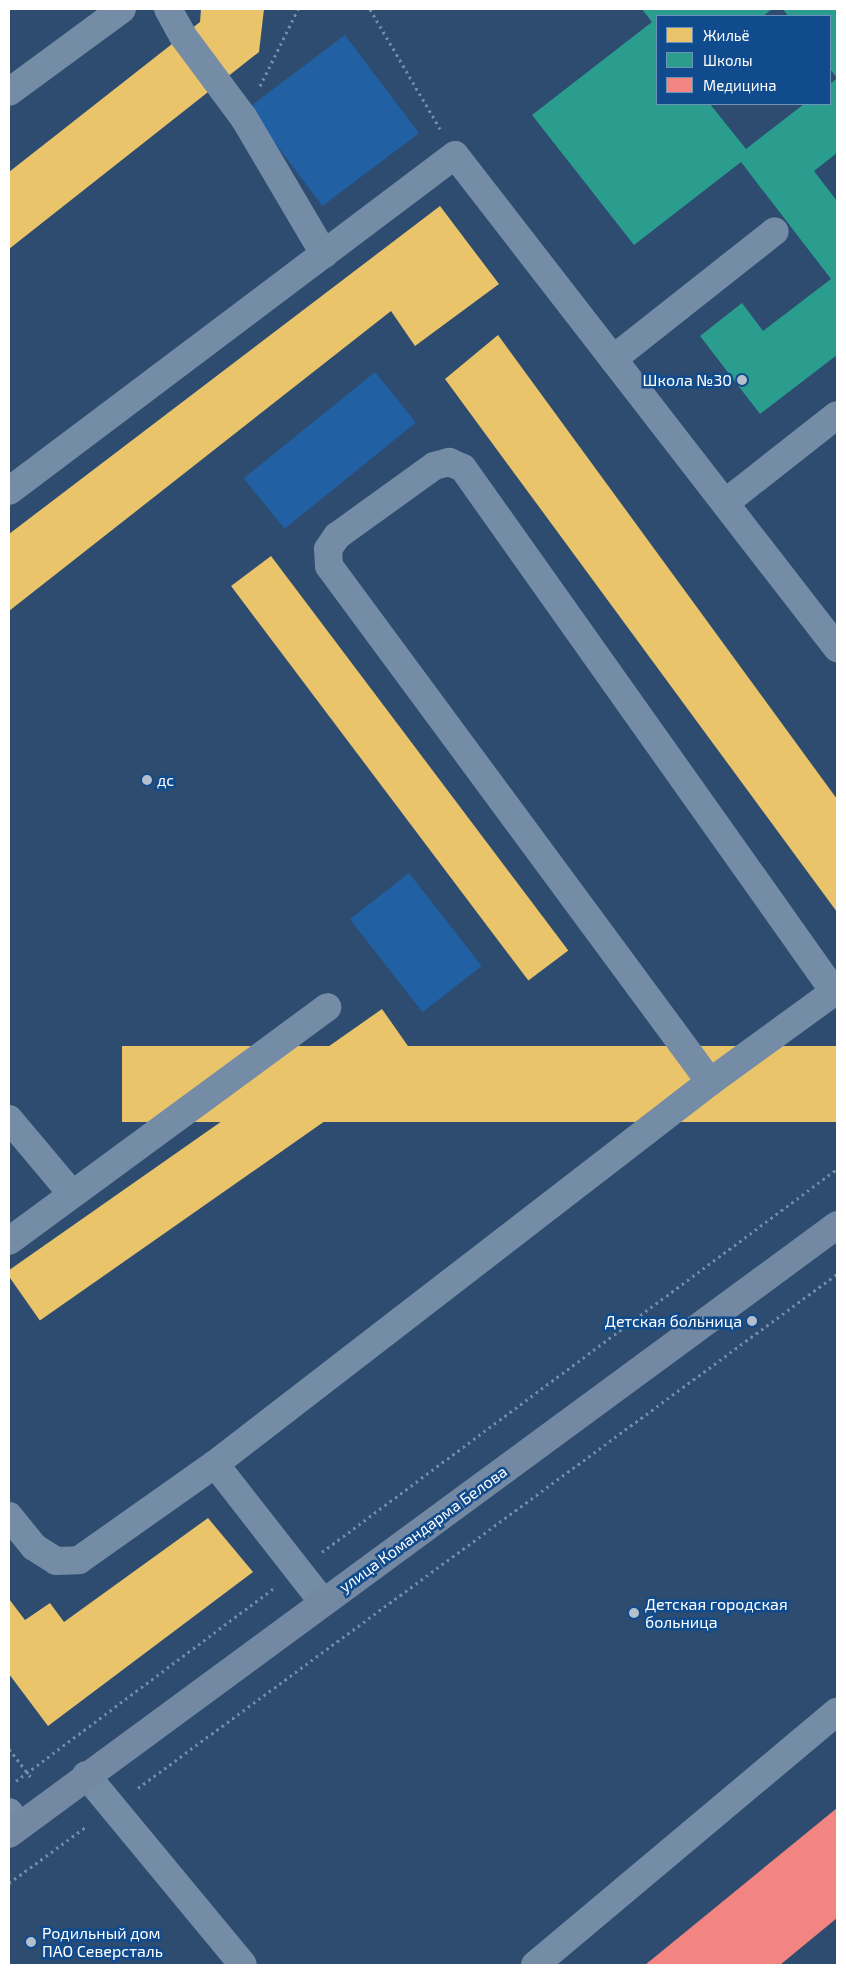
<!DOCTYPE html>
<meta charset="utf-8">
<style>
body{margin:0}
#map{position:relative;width:846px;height:1974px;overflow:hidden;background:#2d4c70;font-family:"Exo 2",sans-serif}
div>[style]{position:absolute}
.green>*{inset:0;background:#2160a3;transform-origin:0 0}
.homes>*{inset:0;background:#e9c46a;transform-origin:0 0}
.schools>*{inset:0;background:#2a9d8f}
.health>*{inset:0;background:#f28482}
.path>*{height:3px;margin-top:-1.5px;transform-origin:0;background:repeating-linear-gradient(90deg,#748ca5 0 2.5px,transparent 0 6.5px)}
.minor>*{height:28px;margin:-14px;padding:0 14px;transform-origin:14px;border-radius:14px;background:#748ca5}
.major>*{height:28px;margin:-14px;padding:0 14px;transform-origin:14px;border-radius:14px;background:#7388a3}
.dots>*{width:14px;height:14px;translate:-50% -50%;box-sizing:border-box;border:2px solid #104b8d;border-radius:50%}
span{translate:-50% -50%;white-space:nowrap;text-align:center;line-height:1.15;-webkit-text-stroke:5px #104b8d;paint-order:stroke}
.poi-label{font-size:16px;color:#fff}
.right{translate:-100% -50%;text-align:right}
.left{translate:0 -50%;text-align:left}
.street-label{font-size:16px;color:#fff}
.frame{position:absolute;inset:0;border:10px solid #fff;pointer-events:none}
.legend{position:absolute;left:656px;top:15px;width:175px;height:90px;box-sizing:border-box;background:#104b8d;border:1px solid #7093bb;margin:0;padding:6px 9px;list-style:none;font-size:15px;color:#fff}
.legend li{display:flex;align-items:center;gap:10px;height:25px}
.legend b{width:25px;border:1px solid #7093bb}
</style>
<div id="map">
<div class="green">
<i style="left:345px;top:35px;width:123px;height:121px;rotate:53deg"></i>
<i style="left:375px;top:372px;width:65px;height:169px;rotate:51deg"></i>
<i style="left:409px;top:873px;width:118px;height:75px;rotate:52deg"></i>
</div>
<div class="homes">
<i style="clip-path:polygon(201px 9px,264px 9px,259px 52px,9px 249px,9px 172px,200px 22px)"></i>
<i style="clip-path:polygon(440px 206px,499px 284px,415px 346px,391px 311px,9px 611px,9px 534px)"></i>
<i style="clip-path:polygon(498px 335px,837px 799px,837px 912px,445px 379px)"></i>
<i style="left:271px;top:556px;width:494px;height:50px;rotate:53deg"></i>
<i style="left:382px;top:1009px;width:59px;height:459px;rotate:55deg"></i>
<i style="left:837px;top:1046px;width:76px;height:715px;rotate:90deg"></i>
<i style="clip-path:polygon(208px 1518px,253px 1572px,48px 1726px,9px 1674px,9px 1599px,25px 1620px,50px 1603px,64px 1622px)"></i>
</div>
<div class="schools">
<i style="clip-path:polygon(642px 9px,772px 9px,763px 16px,657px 16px,657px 104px,710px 104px,746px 149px,804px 104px,830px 104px,830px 84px,837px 78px,830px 69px,830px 16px,788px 16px,783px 9px,837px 9px,837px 153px,814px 171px,837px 201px,837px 355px,760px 414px,700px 336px,742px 303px,763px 331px,831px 279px,741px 162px,634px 245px,532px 115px,652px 22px)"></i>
</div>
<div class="health">
<i style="clip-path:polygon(837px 1808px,837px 1918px,780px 1965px,645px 1965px)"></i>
</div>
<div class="path">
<i style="left:370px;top:9px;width:139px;rotate:59.7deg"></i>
<i style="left:260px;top:86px;width:86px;rotate:-63.7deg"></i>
<i style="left:322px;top:1552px;width:642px;rotate:-36.64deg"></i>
<i style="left:9px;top:1749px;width:37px;rotate:52deg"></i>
<i style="left:16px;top:1781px;width:321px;rotate:-36.8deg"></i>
<i style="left:138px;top:1788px;width:868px;rotate:-36.33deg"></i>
<i style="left:9px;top:1883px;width:97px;rotate:-36.2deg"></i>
</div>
<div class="minor">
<i style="left:168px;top:9px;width:31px;rotate:61deg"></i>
<i style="left:183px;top:36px;width:102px;rotate:53.4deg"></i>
<i style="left:244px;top:118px;width:158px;rotate:59.5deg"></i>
<i style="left:9px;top:92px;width:140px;rotate:-36.3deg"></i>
<i style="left:613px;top:359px;width:206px;rotate:-38.3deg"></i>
<i style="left:9px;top:491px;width:558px;rotate:-36.99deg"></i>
<i style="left:455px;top:155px;width:624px;rotate:52.23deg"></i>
<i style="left:725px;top:503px;width:142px;rotate:-38.2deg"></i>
<i style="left:710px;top:1082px;width:153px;rotate:-36deg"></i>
<i style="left:9px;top:1119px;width:98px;rotate:50deg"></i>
<i style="left:9px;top:1241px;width:395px;rotate:-36.3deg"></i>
<i style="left:215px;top:1464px;width:175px;rotate:52deg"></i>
<i style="left:9px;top:1516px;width:40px;rotate:51deg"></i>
<i style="left:34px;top:1547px;width:26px;rotate:32deg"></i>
<i style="left:56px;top:1561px;width:23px;rotate:-2deg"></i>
<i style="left:79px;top:1560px;width:166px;rotate:-35.2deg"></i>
<i style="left:215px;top:1464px;width:625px;rotate:-37.66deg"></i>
<i style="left:710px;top:1082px;width:641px;rotate:-126.44deg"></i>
<i style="left:329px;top:566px;width:17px;rotate:-93deg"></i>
<i style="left:328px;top:549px;width:16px;rotate:-55deg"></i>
<i style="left:337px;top:536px;width:120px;rotate:-35.8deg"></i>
<i style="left:434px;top:466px;width:16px;rotate:-15deg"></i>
<i style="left:449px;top:462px;width:15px;rotate:23deg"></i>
<i style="left:463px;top:468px;width:631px;rotate:54.67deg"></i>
<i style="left:86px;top:1775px;width:246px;rotate:50.4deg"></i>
<i style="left:9px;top:1812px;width:17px;rotate:54deg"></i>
<i style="left:535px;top:1965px;width:394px;rotate:-40deg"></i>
</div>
<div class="major">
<i style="left:9px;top:1834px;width:1028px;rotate:-36.33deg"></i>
</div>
<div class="dots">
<i style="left:742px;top:380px;background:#b6c0cd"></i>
<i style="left:147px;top:780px;background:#b6c0cd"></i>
<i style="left:752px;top:1321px;background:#b6c0cd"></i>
<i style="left:634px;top:1613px;background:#b6c0cd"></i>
<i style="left:31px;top:1942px;background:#b6c0cd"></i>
</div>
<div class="poi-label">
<span class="right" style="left:732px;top:380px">Школа №30</span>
<span class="left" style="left:157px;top:780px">дс</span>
<span class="right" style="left:742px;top:1321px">Детская больница</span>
<span class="left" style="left:645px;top:1613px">Детская городская<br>больница</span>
<span class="left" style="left:42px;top:1942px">Родильный дом<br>ПАО Северсталь</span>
</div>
<div class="street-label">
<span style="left:423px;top:1529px;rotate:-36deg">улица Командарма Белова</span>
</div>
<div class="frame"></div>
<ul class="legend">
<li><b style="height:14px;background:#e9c46a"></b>Жильё</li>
<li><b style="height:14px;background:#2a9d8f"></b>Школы</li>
<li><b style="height:14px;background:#f28482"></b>Медицина</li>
</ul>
</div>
